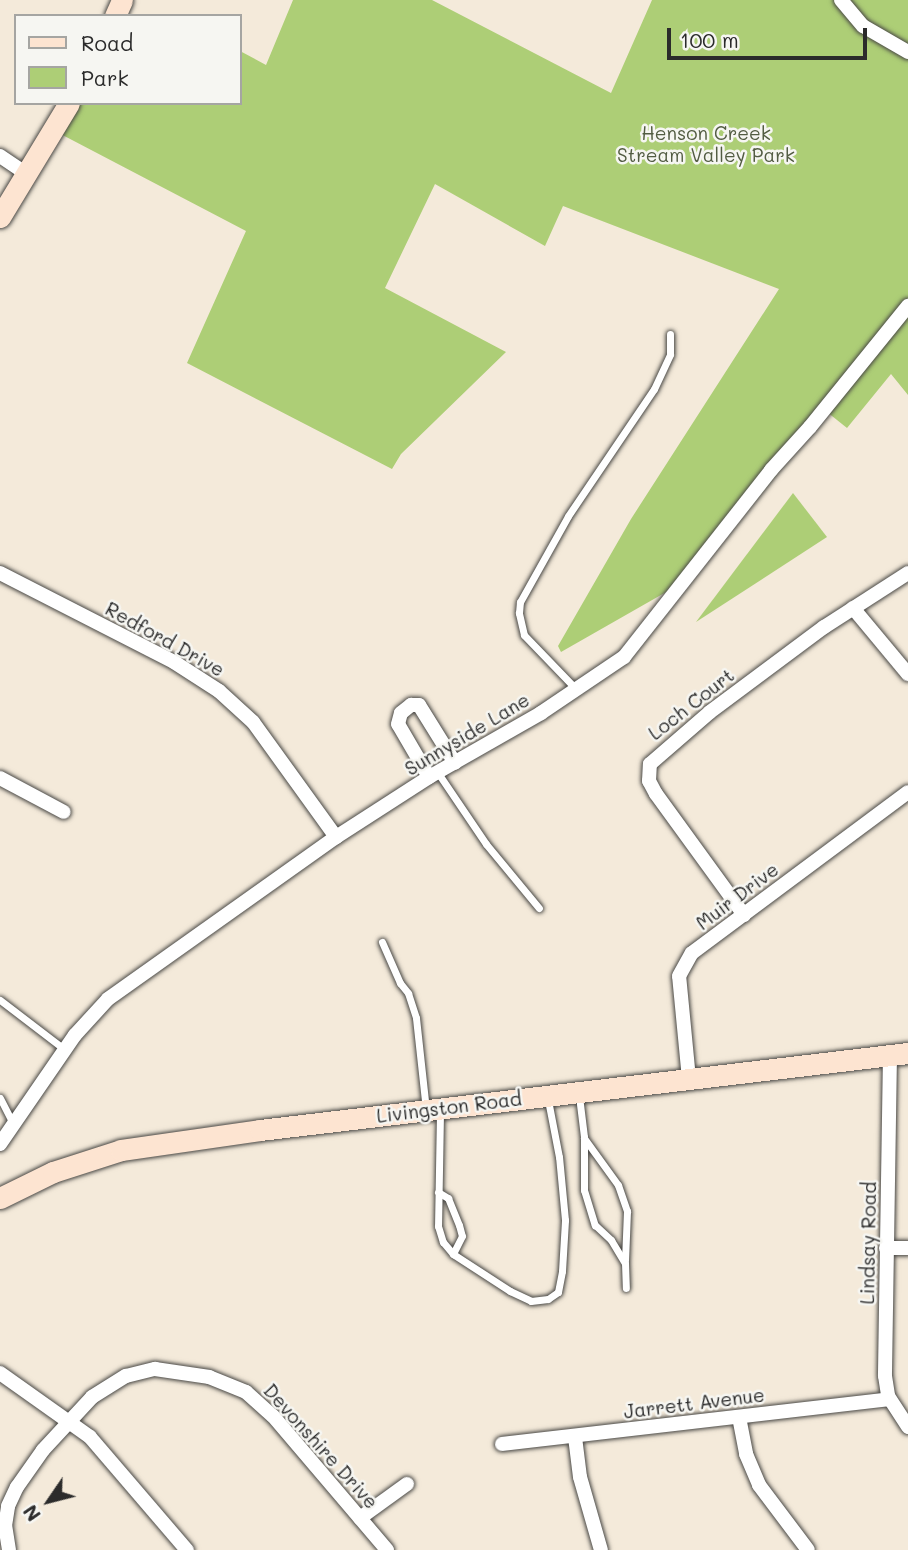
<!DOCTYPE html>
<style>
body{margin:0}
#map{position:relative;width:908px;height:1550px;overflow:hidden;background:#f4eada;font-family:Mali,sans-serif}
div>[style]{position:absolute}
.green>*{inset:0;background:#adce76}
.roads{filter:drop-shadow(0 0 2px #494845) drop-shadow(0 0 2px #494845)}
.lane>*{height:7px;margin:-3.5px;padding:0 3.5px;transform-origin:3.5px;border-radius:3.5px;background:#fff}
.street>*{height:14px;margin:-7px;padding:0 7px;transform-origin:7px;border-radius:7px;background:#fff}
.secondary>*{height:21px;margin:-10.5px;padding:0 10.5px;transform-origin:10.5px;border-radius:10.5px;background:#fde4d1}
span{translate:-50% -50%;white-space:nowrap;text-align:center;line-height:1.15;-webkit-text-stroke:5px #f6f6f2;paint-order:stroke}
.park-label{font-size:19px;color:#525c42}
.street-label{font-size:19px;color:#2b2b2b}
.legend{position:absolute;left:14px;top:14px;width:228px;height:91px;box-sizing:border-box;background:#f6f6f2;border:2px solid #a5a5a2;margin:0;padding:9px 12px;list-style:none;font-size:21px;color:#2b2b2b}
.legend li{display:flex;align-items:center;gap:14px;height:35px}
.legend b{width:35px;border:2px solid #a5a5a2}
.north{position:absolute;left:14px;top:1466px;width:70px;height:70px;-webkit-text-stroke:5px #f6f6f2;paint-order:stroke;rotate:235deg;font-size:19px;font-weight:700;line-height:28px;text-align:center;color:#2b2b2b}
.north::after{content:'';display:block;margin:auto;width:24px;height:32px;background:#2b2b2b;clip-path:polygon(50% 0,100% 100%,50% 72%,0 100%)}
.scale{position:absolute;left:667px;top:28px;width:200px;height:32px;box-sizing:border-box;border:4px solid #2b2b2b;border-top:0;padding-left:9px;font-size:21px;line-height:24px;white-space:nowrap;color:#2b2b2b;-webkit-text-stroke:5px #f6f6f2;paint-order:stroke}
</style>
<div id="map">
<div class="green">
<i style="clip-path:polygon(293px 0,432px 0,611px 93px,652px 0,908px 0,908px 395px,891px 374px,847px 428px,827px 412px,696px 575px,561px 652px,558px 646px,631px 519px,779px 289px,563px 206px,545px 246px,435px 184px,385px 288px,506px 352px,401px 454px,392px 469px,187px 363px,246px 231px,51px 129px,65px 103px,240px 103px,240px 51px,266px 65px)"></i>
<i style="clip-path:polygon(793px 493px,827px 537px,696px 622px)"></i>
</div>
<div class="roads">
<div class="lane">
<i style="left:576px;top:689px;width:75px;rotate:-133.9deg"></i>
<i style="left:524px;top:635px;width:23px;rotate:-103deg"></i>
<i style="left:519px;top:613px;width:11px;rotate:-85deg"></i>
<i style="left:520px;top:602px;width:98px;rotate:-60.8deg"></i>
<i style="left:568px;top:516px;width:153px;rotate:-55.9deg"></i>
<i style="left:654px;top:389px;width:38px;rotate:-65deg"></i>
<i style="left:670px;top:354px;width:20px;rotate:-90deg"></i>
<i style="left:438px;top:773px;width:86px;rotate:55.9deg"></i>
<i style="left:486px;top:844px;width:83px;rotate:50.4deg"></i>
<i style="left:382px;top:942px;width:45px;rotate:66.3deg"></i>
<i style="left:400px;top:983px;width:13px;rotate:51deg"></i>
<i style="left:408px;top:993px;width:26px;rotate:72deg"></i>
<i style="left:416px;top:1018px;width:93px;rotate:83.8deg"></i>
<i style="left:0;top:1000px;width:81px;rotate:37.4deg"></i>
<i style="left:579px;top:1096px;width:41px;rotate:83deg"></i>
<i style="left:584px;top:1137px;width:53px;rotate:90deg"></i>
<i style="left:584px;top:1190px;width:37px;rotate:73deg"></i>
<i style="left:595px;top:1225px;width:22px;rotate:43deg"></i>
<i style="left:611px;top:1240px;width:27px;rotate:59deg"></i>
<i style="left:625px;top:1263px;width:25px;rotate:88deg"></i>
<i style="left:0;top:1098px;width:28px;rotate:63deg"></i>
<i style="left:440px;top:1113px;width:113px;rotate:91deg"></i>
<i style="left:438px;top:1226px;width:17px;rotate:73deg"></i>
<i style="left:443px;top:1242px;width:16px;rotate:50deg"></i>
<i style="left:453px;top:1254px;width:68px;rotate:33deg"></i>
<i style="left:510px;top:1291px;width:23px;rotate:25deg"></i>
<i style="left:531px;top:1301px;width:17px;rotate:-7deg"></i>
<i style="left:548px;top:1299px;width:12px;rotate:-35deg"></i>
<i style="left:558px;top:1292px;width:21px;rotate:-79deg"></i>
<i style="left:562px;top:1271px;width:51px;rotate:-86.6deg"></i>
<i style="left:565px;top:1220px;width:63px;rotate:-95.4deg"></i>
<i style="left:559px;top:1157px;width:58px;rotate:-100.9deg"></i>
<i style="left:584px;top:1138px;width:58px;rotate:54.1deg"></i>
<i style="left:618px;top:1185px;width:28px;rotate:71deg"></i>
<i style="left:627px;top:1211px;width:49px;rotate:92.3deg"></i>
<i style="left:438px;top:1192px;width:12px;rotate:31deg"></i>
<i style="left:448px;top:1198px;width:29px;rotate:68deg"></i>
<i style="left:459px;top:1225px;width:11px;rotate:75deg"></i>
<i style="left:462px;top:1236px;width:20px;rotate:117deg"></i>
</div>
<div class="street">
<i style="left:841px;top:0;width:34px;rotate:50deg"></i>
<i style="left:863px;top:26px;width:52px;rotate:30deg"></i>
<i style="left:0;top:156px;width:34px;rotate:34deg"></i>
<i style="left:0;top:573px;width:195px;rotate:27.1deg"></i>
<i style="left:174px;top:662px;width:54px;rotate:32.8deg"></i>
<i style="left:219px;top:691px;width:46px;rotate:42.4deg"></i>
<i style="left:253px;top:722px;width:142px;rotate:54.2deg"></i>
<i style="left:853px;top:608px;width:86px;rotate:50.2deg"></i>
<i style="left:429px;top:777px;width:61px;rotate:-120.3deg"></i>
<i style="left:398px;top:724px;width:11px;rotate:-75deg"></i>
<i style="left:401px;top:713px;width:13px;rotate:-39deg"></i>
<i style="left:411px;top:705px;width:8px"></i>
<i style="left:419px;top:705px;width:68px;rotate:58.2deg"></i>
<i style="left:0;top:778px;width:72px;rotate:28deg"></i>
<i style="left:744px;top:915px;width:150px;rotate:-126deg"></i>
<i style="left:656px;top:794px;width:15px;rotate:-118deg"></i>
<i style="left:649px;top:781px;width:17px;rotate:-87deg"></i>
<i style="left:650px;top:764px;width:79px;rotate:-40.9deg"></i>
<i style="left:710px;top:712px;width:142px;rotate:-36.7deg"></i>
<i style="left:824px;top:627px;width:100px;rotate:-32.7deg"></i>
<i style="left:890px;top:1054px;width:322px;rotate:90.9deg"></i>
<i style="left:885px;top:1376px;width:20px;rotate:81deg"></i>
<i style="left:888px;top:1396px;width:37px;rotate:57deg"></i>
<i style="left:689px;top:1079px;width:103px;rotate:-95.5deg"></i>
<i style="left:679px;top:976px;width:26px;rotate:-61deg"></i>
<i style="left:692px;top:953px;width:269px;rotate:-36.7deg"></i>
<i style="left:0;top:1144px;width:132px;rotate:-55.5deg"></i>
<i style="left:75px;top:1035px;width:49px;rotate:-47.5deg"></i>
<i style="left:108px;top:999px;width:280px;rotate:-35.4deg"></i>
<i style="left:336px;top:837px;width:111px;rotate:-32.8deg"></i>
<i style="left:429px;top:777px;width:129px;rotate:-29.7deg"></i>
<i style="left:541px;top:713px;width:100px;rotate:-34deg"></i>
<i style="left:624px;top:657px;width:238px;rotate:-51.8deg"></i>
<i style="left:771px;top:470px;width:58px;rotate:-47.8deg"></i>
<i style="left:810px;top:427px;width:156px;rotate:-51deg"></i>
<i style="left:886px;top:1248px;width:22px"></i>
<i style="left:0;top:1373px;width:110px;rotate:35.4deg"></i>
<i style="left:90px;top:1437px;width:149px;rotate:49.4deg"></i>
<i style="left:739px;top:1417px;width:38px;rotate:79deg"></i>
<i style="left:746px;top:1454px;width:34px;rotate:67deg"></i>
<i style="left:759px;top:1485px;width:81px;rotate:53deg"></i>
<i style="left:575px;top:1437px;width:40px;rotate:82.9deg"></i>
<i style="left:580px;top:1477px;width:76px;rotate:74deg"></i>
<i style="left:502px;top:1444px;width:390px;rotate:-6.6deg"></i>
<i style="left:360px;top:1518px;width:58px;rotate:-35.9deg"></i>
<i style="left:9px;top:1550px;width:24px;rotate:-99deg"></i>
<i style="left:5px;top:1526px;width:20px;rotate:-81deg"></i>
<i style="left:8px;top:1506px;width:21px;rotate:-65deg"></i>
<i style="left:17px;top:1487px;width:45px;rotate:-54.9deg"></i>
<i style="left:43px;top:1450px;width:72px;rotate:-47.2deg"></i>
<i style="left:92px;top:1397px;width:40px;rotate:-32deg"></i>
<i style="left:126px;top:1376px;width:30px;rotate:-14deg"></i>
<i style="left:155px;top:1369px;width:55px;rotate:8.4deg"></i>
<i style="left:209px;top:1377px;width:40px;rotate:22deg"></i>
<i style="left:246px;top:1392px;width:36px;rotate:42deg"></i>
<i style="left:273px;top:1416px;width:176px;rotate:49.6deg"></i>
</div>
<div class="secondary">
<i style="left:115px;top:16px;width:17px;rotate:-66deg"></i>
<i style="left:0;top:217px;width:133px;rotate:-58.8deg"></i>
<i style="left:0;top:1198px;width:59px;rotate:-26.1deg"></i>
<i style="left:53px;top:1172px;width:71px;rotate:-17.9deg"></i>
<i style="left:121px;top:1150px;width:140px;rotate:-8.2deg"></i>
<i style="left:260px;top:1130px;width:653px;rotate:-6.78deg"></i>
</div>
</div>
<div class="park-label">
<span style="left:706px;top:144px">Henson Creek<br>Stream Valley Park</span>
</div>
<div class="street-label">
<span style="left:165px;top:639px;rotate:29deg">Redford Drive</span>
<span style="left:691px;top:704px;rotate:-38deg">Loch Court</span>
<span style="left:467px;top:734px;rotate:-31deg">Sunnyside Lane</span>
<span style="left:737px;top:896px;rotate:-37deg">Muir Drive</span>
<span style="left:449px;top:1107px;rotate:-7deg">Livingston Road</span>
<span style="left:868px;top:1243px;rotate:-89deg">Lindsay Road</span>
<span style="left:694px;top:1403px;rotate:-7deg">Jarrett Avenue</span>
<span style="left:321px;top:1446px;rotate:48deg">Devonshire Drive</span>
</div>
<ul class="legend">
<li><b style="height:9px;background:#fde4d1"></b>Road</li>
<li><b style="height:19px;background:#adce76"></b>Park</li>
</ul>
<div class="north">N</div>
<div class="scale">100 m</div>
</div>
